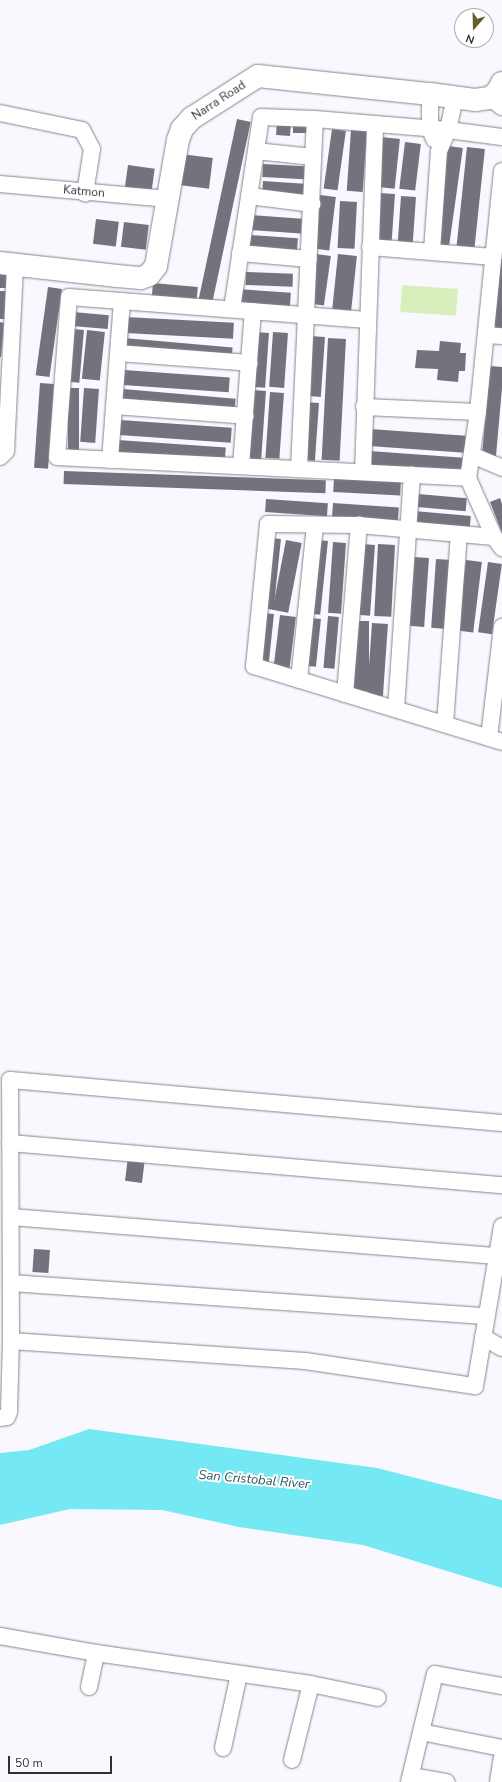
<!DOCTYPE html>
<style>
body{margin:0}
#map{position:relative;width:502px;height:1782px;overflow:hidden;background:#f9f8fe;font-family:"Nunito Sans",sans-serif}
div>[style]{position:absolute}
.green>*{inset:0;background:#d9efbb;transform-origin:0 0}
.water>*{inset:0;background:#74e9f4}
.building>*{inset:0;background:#74727d;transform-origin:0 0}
.roads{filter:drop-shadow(0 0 1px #86838f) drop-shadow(0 0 1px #86838f)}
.street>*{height:16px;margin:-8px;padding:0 8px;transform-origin:8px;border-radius:8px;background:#fff}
.secondary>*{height:22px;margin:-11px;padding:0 11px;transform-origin:11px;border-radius:11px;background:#fff}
span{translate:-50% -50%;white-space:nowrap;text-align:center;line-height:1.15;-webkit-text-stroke:4px #fff;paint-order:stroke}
.street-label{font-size:12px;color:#313034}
.water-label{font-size:13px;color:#285a5f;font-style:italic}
.north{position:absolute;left:454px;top:8px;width:40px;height:40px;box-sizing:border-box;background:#fff;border:1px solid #adacae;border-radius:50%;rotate:200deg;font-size:11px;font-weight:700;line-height:16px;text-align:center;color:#313034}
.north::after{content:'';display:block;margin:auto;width:14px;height:18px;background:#675d2a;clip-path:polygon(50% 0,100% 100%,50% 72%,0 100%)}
.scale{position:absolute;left:8px;top:1756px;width:104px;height:18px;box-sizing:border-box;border:2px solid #313034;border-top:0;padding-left:5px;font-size:12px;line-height:14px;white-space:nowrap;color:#313034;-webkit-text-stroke:3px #fff;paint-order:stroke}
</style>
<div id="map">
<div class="green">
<i style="left:402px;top:285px;width:56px;height:27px;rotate:4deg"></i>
</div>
<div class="water">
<i style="clip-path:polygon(89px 1429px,377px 1468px,502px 1500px,502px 1588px,363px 1545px,239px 1527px,162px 1510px,70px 1509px,0 1525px,0 1453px,29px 1450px)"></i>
</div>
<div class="building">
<i style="left:237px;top:119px;width:14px;height:184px;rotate:12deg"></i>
<i style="left:277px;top:121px;width:14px;height:14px;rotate:4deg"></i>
<i style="clip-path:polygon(293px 123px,309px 124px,308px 133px,293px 133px)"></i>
<i style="left:332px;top:129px;width:14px;height:60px;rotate:8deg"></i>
<i style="left:351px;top:130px;width:16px;height:61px;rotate:4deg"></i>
<i style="left:381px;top:137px;width:19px;height:50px;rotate:6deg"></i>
<i style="left:405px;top:142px;width:16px;height:47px;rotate:7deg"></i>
<i style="left:448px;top:146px;width:15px;height:100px;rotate:8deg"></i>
<i style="left:467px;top:147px;width:18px;height:99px;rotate:6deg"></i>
<i style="left:181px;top:154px;width:32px;height:31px;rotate:7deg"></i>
<i style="left:263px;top:164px;width:42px;height:13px;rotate:3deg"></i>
<i style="left:128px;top:165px;width:27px;height:23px;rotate:8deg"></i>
<i style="left:263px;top:181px;width:41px;height:14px;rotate:4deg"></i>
<i style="left:379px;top:193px;width:16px;height:49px;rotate:4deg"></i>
<i style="left:320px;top:195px;width:16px;height:54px;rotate:7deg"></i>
<i style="left:401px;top:196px;width:15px;height:47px;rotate:4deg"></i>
<i style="left:340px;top:201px;width:17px;height:47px;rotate:3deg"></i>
<i style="clip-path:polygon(502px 213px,502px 331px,490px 330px)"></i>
<i style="left:250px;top:215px;width:52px;height:15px;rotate:4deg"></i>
<i style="left:96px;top:219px;width:23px;height:25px;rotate:7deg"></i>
<i style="left:124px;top:222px;width:25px;height:25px;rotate:7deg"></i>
<i style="left:250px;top:235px;width:48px;height:14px;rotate:4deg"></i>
<i style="left:316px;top:254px;width:15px;height:50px;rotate:8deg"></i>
<i style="left:338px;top:254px;width:19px;height:55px;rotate:6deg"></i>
<i style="left:246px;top:272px;width:47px;height:13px;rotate:2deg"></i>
<i style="left:0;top:273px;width:8px;height:15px"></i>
<i style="left:153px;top:283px;width:45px;height:14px;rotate:5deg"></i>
<i style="left:48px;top:287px;width:14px;height:89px;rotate:8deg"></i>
<i style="left:237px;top:289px;width:54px;height:14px;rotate:4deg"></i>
<i style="clip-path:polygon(0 291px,6px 291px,5px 319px,0 319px)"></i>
<i style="left:73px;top:312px;width:36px;height:14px;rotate:5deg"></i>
<i style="left:126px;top:317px;width:108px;height:16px;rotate:3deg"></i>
<i style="clip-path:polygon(0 322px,4px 323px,1px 357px,0 357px)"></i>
<i style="left:73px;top:329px;width:11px;height:53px;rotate:5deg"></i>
<i style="left:87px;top:330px;width:18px;height:49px;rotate:6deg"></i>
<i style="left:255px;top:332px;width:14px;height:55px;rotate:4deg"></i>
<i style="left:273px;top:332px;width:15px;height:55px;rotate:4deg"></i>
<i style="left:310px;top:336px;width:15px;height:60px;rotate:4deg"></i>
<i style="left:124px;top:338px;width:109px;height:13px;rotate:5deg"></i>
<i style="left:328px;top:338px;width:18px;height:122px;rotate:3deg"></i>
<i style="clip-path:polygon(440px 341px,461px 343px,460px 353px,466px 353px,465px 371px,459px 371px,458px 382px,437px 380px,438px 369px,415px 368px,417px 350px,439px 351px)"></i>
<i style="clip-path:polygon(490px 366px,502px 367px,502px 388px,496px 456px,482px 455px)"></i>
<i style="left:124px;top:370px;width:106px;height:15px;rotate:4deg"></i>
<i style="left:40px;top:383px;width:14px;height:85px;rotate:4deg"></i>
<i style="left:68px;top:388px;width:11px;height:62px"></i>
<i style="left:84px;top:388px;width:15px;height:54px;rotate:4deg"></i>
<i style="left:123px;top:389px;width:113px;height:12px;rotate:5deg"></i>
<i style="left:253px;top:390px;width:13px;height:71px;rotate:4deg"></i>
<i style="left:270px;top:392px;width:14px;height:66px;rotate:4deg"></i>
<i style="left:305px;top:402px;width:14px;height:58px;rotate:4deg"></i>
<i style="left:120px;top:420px;width:112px;height:15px;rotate:4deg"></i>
<i style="left:370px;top:429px;width:96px;height:17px;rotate:4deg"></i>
<i style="left:118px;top:440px;width:108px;height:13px;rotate:4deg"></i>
<i style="left:369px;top:451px;width:95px;height:16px;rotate:4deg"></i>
<i style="left:64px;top:471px;width:262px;height:13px;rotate:2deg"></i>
<i style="left:334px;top:478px;width:67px;height:14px;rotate:3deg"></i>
<i style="left:418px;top:494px;width:49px;height:13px;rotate:5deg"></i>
<i style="clip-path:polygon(500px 498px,502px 504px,502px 533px,490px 502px)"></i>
<i style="left:266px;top:499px;width:62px;height:13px;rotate:4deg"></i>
<i style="left:333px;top:503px;width:66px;height:14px;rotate:4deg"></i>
<i style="left:414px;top:511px;width:57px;height:13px;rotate:5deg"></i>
<i style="left:271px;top:538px;width:10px;height:71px;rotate:6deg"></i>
<i style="left:286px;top:540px;width:16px;height:71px;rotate:11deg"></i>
<i style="left:318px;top:540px;width:10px;height:74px;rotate:6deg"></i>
<i style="left:333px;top:542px;width:13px;height:71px;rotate:4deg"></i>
<i style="left:362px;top:544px;width:13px;height:71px;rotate:4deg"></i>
<i style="left:378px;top:544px;width:17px;height:72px;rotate:3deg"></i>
<i style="left:414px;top:557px;width:15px;height:69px;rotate:4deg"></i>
<i style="left:436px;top:559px;width:16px;height:69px;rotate:4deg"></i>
<i style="left:466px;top:560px;width:16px;height:71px;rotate:7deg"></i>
<i style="left:488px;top:562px;width:14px;height:71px;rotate:8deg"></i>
<i style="left:264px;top:613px;width:10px;height:53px;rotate:6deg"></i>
<i style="left:280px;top:615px;width:16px;height:52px;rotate:7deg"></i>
<i style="left:328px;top:616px;width:11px;height:52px;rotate:5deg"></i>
<i style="left:311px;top:618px;width:10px;height:48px;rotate:6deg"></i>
<i style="left:354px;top:621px;width:15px;height:70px"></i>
<i style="left:372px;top:623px;width:16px;height:72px;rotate:4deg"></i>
<i style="left:128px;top:1157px;width:17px;height:24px;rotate:7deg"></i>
<i style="left:34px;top:1249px;width:16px;height:23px;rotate:4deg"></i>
</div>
<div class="roads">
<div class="street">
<i style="left:430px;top:94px;width:35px;rotate:90deg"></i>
<i style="left:430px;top:129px;width:11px;rotate:68deg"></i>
<i style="left:490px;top:98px;width:15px;rotate:37deg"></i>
<i style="left:0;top:113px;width:84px;rotate:11.7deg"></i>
<i style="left:82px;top:130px;width:21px;rotate:62deg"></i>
<i style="left:92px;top:149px;width:45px;rotate:99deg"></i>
<i style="left:256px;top:151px;width:57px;rotate:6deg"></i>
<i style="left:502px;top:171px;width:242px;rotate:95.7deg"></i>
<i style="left:478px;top:412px;width:67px;rotate:98.6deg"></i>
<i style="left:468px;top:478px;width:64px;rotate:66.2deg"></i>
<i style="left:494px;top:537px;width:14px;rotate:54deg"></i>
<i style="left:0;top:184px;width:169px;rotate:5.1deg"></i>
<i style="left:249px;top:196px;width:64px;rotate:7.2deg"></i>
<i style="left:370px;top:247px;width:124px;rotate:4.6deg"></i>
<i style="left:432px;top:251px;width:100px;rotate:-86deg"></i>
<i style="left:439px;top:151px;width:23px;rotate:-67deg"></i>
<i style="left:448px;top:130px;width:34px;rotate:-78deg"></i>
<i style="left:240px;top:253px;width:69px;rotate:5deg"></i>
<i style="left:232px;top:309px;width:194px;rotate:-81.4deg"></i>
<i style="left:261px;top:117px;width:54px;rotate:2.1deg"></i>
<i style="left:315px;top:119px;width:133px;rotate:4.7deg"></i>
<i style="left:448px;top:130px;width:54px;rotate:7.4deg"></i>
<i style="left:367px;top:320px;width:299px;rotate:-175.6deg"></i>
<i style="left:69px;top:297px;width:160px;rotate:94.3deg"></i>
<i style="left:57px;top:457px;width:412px;rotate:2.9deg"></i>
<i style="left:486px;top:335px;width:16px;rotate:4deg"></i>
<i style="left:118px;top:353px;width:132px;rotate:4.3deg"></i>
<i style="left:114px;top:406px;width:132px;rotate:4.3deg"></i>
<i style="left:364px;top:407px;width:114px;rotate:2.5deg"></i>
<i style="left:472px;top:455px;width:33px;rotate:23deg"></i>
<i style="left:0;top:457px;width:8px;rotate:-45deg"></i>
<i style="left:6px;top:451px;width:187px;rotate:-87.2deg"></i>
<i style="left:110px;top:460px;width:159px;rotate:-85.7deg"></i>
<i style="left:241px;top:466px;width:155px;rotate:-85.6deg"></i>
<i style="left:299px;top:469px;width:350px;rotate:-87.4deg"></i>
<i style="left:363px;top:472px;width:348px;rotate:-88deg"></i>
<i style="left:494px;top:537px;width:136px;rotate:-174.9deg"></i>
<i style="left:359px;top:525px;width:91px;rotate:-179.4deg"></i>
<i style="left:268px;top:524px;width:143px;rotate:95.6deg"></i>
<i style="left:254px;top:666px;width:259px;rotate:17deg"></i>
<i style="left:299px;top:680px;width:156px;rotate:-84.1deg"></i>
<i style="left:345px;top:694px;width:170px;rotate:-85.3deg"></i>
<i style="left:396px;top:709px;width:235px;rotate:-86.1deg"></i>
<i style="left:445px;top:724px;width:190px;rotate:-85.8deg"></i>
<i style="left:489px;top:738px;width:112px;rotate:-83.3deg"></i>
<i style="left:10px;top:1143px;width:494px;rotate:4.9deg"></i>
<i style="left:11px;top:1217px;width:488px;rotate:4.6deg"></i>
<i style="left:11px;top:1283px;width:475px;rotate:4deg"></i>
<i style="left:483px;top:1337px;width:22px;rotate:30deg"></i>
<i style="left:11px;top:1341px;width:295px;rotate:3.9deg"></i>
<i style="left:305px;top:1361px;width:172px;rotate:8.4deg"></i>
<i style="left:475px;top:1386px;width:162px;rotate:-80.4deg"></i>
<i style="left:0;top:1418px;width:7px;rotate:-8deg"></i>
<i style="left:7px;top:1417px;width:5px;rotate:-68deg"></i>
<i style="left:9px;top:1412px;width:71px;rotate:-88.4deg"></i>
<i style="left:11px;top:1341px;width:261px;rotate:-90.2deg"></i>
<i style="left:10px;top:1080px;width:494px;rotate:5deg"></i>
<i style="left:0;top:1636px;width:97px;rotate:10deg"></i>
<i style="left:96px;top:1653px;width:217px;rotate:8.2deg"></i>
<i style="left:311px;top:1684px;width:68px;rotate:11.8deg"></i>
<i style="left:89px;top:1687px;width:35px;rotate:-78deg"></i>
<i style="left:421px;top:1732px;width:83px;rotate:11.2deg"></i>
<i style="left:223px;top:1748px;width:76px;rotate:-77.8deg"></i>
<i style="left:292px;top:1760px;width:78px;rotate:-76deg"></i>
<i style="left:411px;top:1776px;width:36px;rotate:10deg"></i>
<i style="left:409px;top:1782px;width:111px;rotate:-76.5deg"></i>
<i style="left:435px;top:1674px;width:68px;rotate:10.2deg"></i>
<i style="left:498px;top:1782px;width:24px;rotate:-81deg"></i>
</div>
<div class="secondary">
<i style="left:0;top:263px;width:118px;rotate:6.3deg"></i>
<i style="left:117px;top:276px;width:24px;rotate:5deg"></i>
<i style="left:141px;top:278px;width:9px;rotate:-21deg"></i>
<i style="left:149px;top:275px;width:11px;rotate:-52deg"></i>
<i style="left:156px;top:266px;width:128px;rotate:-80.1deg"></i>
<i style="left:178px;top:140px;width:12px;rotate:-70deg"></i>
<i style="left:182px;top:129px;width:15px;rotate:-48deg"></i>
<i style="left:192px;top:118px;width:78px;rotate:-32.5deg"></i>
<i style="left:258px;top:76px;width:173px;rotate:6deg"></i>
<i style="left:430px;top:94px;width:45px;rotate:7.6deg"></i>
<i style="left:475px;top:100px;width:15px;rotate:-8deg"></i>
<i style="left:490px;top:98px;width:11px;rotate:-41deg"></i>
<i style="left:498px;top:91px;width:9px;rotate:-63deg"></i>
</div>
</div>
<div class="street-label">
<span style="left:219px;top:101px;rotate:-33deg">Narra Road</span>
<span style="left:84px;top:192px;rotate:5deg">Katmon</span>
</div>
<div class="water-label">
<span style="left:254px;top:1480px;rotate:5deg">San Cristobal River</span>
</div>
<div class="north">N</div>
<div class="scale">50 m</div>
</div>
